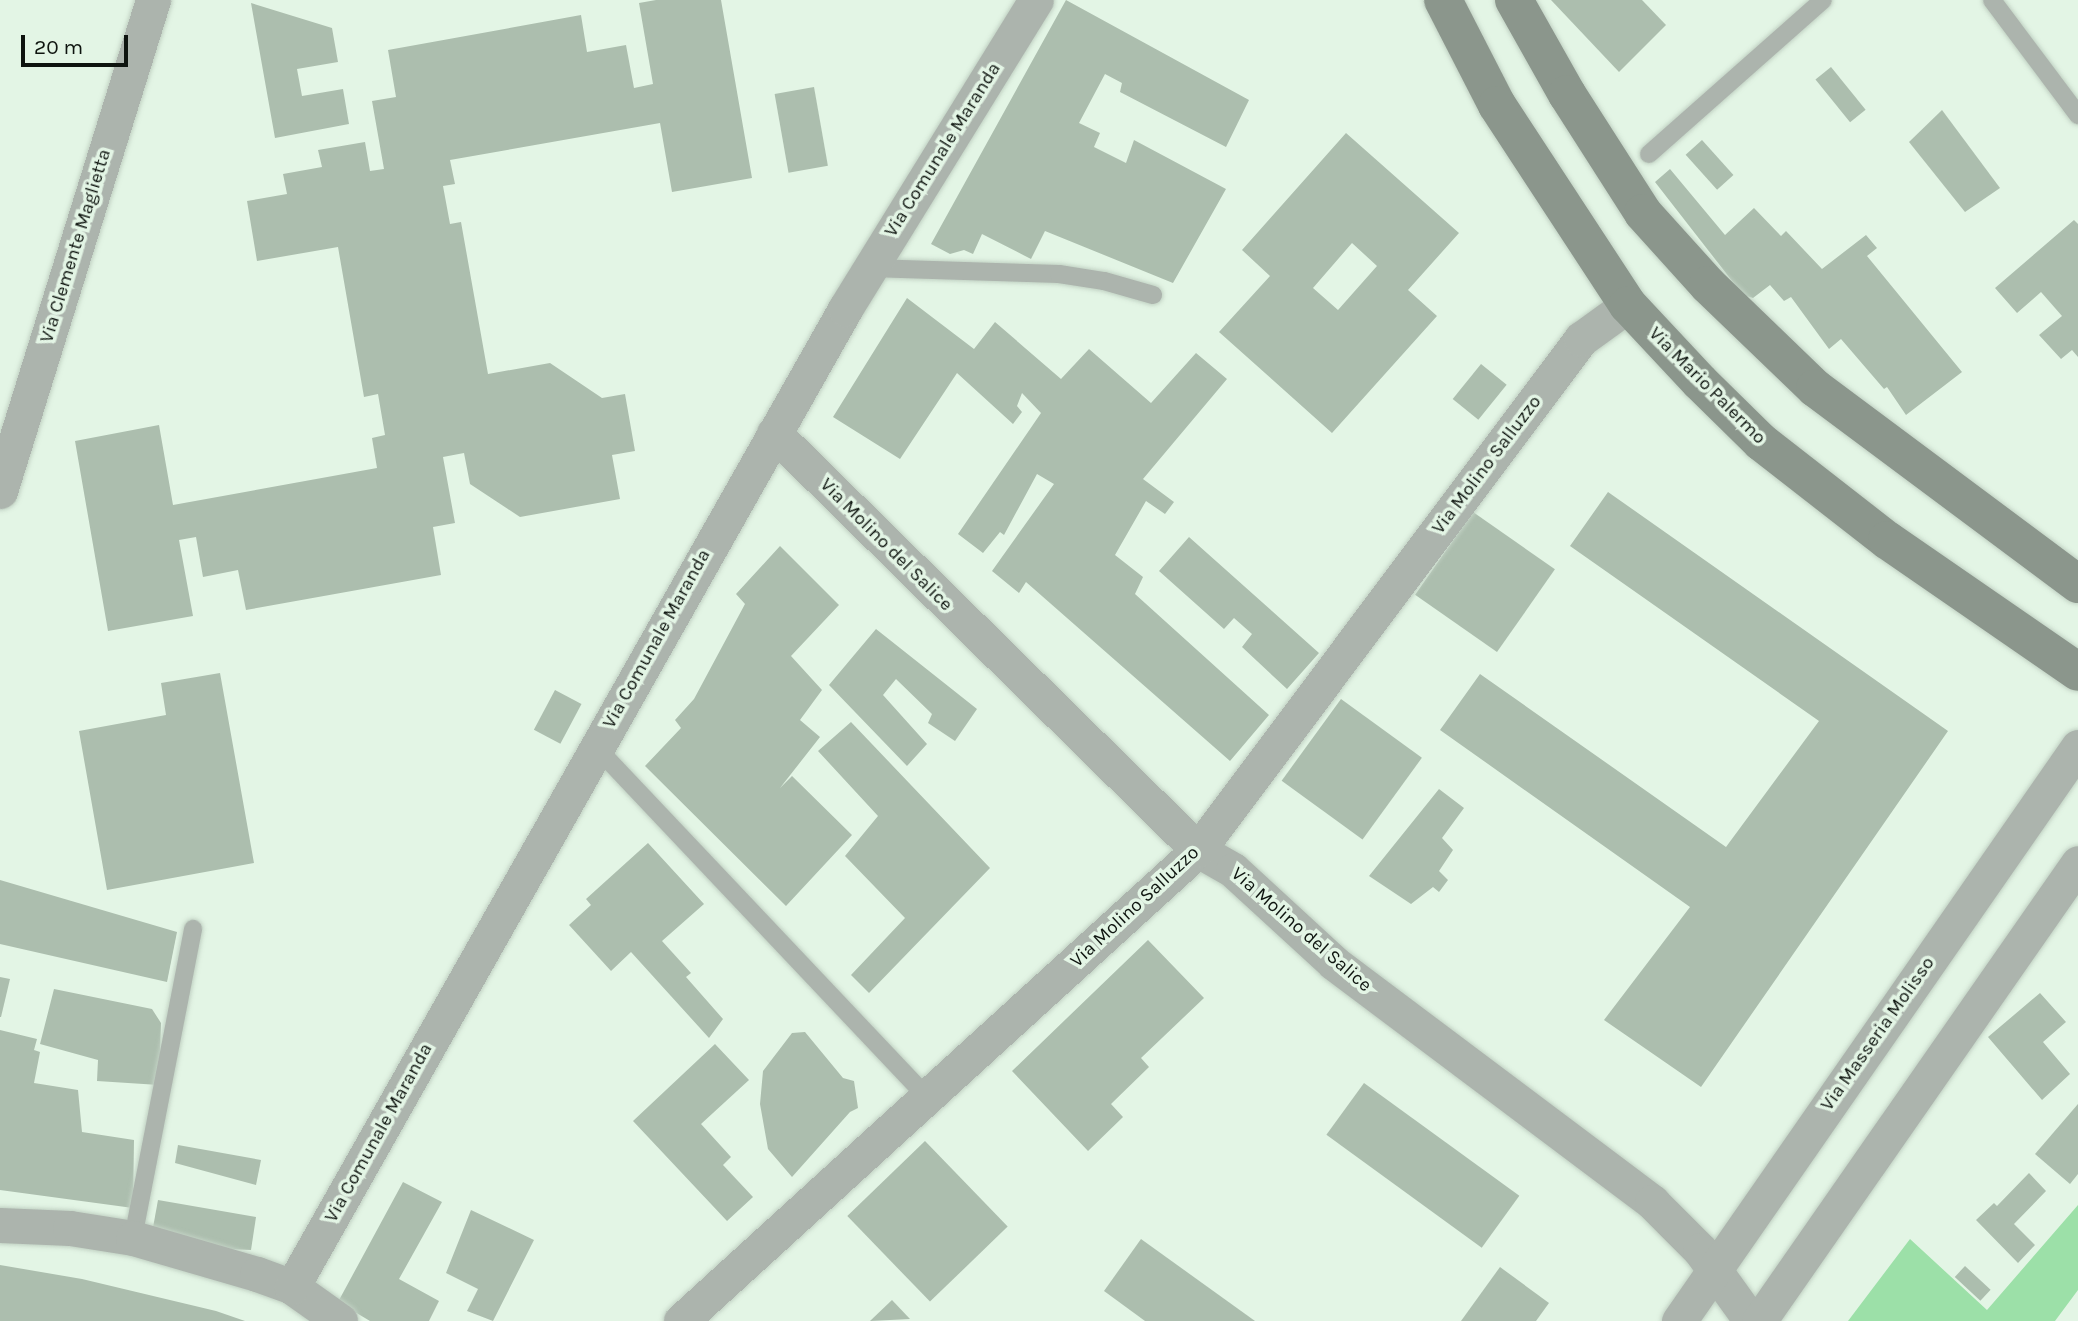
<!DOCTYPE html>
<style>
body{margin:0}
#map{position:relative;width:2078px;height:1321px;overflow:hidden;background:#e3f5e5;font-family:Karla,sans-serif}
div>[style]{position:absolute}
.green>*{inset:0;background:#9ce0a8}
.building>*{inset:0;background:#acbeae;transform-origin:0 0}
.roads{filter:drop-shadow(0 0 2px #c1d1c3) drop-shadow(0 0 2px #c1d1c3)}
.lane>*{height:18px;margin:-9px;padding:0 9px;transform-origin:9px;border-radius:9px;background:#acb4ad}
.street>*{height:35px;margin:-17.5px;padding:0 17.5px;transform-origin:17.5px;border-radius:17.5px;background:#acb4ad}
.secondary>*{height:38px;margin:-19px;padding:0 19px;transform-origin:19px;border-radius:19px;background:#8b968c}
span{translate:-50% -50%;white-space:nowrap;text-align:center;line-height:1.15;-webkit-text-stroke:7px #e3f5e5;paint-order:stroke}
.street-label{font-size:19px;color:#0e140f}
.scale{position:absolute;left:21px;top:35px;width:107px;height:32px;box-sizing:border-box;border:4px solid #0e140f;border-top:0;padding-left:9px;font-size:21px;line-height:24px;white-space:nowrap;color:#0e140f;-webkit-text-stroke:5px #e3f5e5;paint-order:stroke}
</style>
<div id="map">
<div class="green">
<i style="clip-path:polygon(2078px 1205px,2078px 1290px,2055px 1321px,1848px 1321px,1910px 1239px,1987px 1310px)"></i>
</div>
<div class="building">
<i style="clip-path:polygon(656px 0,721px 0,752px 178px,672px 192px,660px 123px,450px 160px,455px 184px,443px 186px,450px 224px,461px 222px,488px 374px,550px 363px,602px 398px,625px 394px,635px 451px,612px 455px,620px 499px,520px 517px,470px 484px,464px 453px,443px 457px,455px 523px,433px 527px,441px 575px,246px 610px,238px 570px,203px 577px,196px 537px,179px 540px,193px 616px,108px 631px,75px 441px,159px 425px,173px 505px,377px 468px,372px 438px,385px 435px,378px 394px,364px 397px,338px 247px,257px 261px,247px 201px,287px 194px,283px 174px,322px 167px,318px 150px,365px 142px,370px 171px,384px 169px,372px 101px,396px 97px,388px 50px,581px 15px,587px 52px,626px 45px,634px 88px,653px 84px,639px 3px)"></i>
<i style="clip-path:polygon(1066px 0,1249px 100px,1226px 147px,1120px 92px,1122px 83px,1105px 74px,1079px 123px,1100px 133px,1094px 147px,1126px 163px,1134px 140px,1226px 189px,1173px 283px,1045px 231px,1031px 259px,982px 234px,973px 254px,964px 250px,950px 254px,931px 244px)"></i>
<i style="clip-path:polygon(1551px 0,1642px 0,1666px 25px,1619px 72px)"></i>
<i style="clip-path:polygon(251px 3px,332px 28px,338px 62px,297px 69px,302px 96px,343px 89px,349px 124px,275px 138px)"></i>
<i style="left:1831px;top:67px;width:55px;height:20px;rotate:51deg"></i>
<i style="left:814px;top:87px;width:80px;height:40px;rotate:80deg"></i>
<i style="clip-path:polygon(1942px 110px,2000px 188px,1965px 212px,1909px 142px)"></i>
<i style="clip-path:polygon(evenodd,1346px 133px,1459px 233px,1408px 290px,1437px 316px,1332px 433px,1219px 332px,1270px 276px,1242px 250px,1346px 133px,1352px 243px,1377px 266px,1338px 310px,1313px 288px,1352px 243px)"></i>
<i style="left:1702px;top:140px;width:47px;height:22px;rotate:48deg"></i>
<i style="clip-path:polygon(1670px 169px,1725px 235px,1754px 208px,1781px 236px,1786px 231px,1822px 269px,1866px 235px,1877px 248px,1867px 256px,1962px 372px,1906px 415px,1887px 387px,1884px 389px,1841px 339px,1829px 349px,1791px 297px,1784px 301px,1770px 285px,1753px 298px,1743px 295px,1655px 182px)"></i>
<i style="clip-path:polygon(2074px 220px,2078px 224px,2078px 357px,2072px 350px,2061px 359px,2039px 335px,2062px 316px,2041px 292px,2017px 313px,1995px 288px)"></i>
<i style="clip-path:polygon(907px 298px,974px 349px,995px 322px,1061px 379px,1089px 349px,1151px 403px,1196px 353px,1227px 379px,1143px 479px,1174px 502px,1165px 514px,1146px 501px,1115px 555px,1143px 577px,1135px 594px,1269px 715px,1230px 761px,1026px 582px,1019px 593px,992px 571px,1054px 484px,1037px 474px,1004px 535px,1000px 532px,983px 553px,958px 534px,1041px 413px,1022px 393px,1017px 406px,1022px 412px,1013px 424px,957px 373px,900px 459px,833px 417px)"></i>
<i style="left:1481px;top:364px;width:33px;height:45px;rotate:39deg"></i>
<i style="clip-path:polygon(1608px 492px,1948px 731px,1701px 1087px,1604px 1020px,1690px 907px,1440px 730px,1480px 674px,1726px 847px,1819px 721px,1570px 546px)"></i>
<i style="left:1473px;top:512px;width:100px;height:101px;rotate:35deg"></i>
<i style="clip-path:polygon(1189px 537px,1319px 653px,1287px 689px,1242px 647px,1252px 634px,1234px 618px,1224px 629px,1159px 571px)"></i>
<i style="clip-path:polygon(780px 546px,839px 605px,791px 656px,822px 690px,800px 720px,820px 737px,780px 788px,792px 776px,852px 835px,786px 906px,645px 766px,681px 728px,675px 720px,694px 699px,745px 604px,736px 594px)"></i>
<i style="clip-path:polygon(876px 629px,977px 709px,955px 741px,928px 723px,932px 714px,896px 679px,883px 695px,927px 744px,907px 766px,829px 685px)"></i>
<i style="clip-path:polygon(220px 673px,254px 863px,107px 890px,79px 731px,166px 715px,161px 683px)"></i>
<i style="left:555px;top:690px;width:30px;height:45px;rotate:28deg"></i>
<i style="left:1341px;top:699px;width:100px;height:101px;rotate:36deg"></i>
<i style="clip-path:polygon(851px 722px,990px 868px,869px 993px,851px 975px,905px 918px,845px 856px,878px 816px,818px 751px)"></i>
<i style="clip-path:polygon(1439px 789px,1464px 808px,1442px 838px,1453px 850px,1439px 871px,1448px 880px,1439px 892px,1433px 887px,1411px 904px,1369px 876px)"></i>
<i style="clip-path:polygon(648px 843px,704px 904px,662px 941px,691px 973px,686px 977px,723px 1019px,709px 1038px,631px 952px,611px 971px,569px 925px,591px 905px,586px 899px)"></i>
<i style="clip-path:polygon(0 880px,177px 932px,167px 982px,0 944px)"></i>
<i style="clip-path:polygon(1148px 940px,1204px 998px,1141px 1058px,1149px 1067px,1111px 1104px,1123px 1117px,1088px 1151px,1012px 1071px)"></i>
<i style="clip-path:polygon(0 977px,10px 979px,1px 1017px,0 1017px)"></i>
<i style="clip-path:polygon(54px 989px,152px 1009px,161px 1023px,159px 1085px,97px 1081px,98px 1060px,40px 1044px)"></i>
<i style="clip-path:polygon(2040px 993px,2066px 1022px,2043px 1042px,2070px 1074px,2042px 1100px,1988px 1037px)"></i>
<i style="clip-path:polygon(0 1030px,37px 1039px,34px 1050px,40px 1052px,34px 1083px,78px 1090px,82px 1132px,134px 1140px,133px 1208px,0 1190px)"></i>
<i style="clip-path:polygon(805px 1032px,843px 1078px,854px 1081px,858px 1108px,850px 1112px,792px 1177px,768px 1149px,760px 1104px,763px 1071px,792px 1033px)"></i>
<i style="clip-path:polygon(715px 1044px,749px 1080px,701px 1124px,731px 1157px,723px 1165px,753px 1197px,727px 1221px,633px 1121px)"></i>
<i style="left:1364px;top:1083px;width:192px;height:64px;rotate:36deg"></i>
<i style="clip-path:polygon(2078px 1104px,2078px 1174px,2070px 1184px,2035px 1154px)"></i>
<i style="left:925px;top:1141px;width:119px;height:108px;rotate:46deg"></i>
<i style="clip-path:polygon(178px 1145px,261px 1160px,256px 1185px,175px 1163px)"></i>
<i style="clip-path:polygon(2029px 1173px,2046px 1191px,2014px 1224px,2035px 1245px,2018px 1263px,1976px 1220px,1994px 1203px,1997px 1206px)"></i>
<i style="clip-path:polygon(403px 1182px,442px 1202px,399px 1279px,439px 1301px,429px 1321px,370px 1321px,338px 1302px)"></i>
<i style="clip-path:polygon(158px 1200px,256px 1217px,251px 1250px,226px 1249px,152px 1233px)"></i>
<i style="clip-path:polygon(471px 1210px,534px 1240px,493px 1321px,467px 1311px,478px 1289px,446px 1273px)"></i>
<i style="clip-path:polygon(1141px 1239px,1255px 1321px,1145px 1321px,1104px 1291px)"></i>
<i style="clip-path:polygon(0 1265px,82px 1279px,216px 1311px,245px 1321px,0 1321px)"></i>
<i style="left:1965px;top:1266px;width:35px;height:15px;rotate:43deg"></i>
<i style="clip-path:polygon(1500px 1267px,1549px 1303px,1536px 1321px,1461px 1321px)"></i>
<i style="clip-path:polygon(892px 1300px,910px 1319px,870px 1321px)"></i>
</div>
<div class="roads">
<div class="lane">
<i style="left:1992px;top:0;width:144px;rotate:53.2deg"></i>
<i style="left:1649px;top:154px;width:232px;rotate:-41.5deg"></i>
<i style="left:870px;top:268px;width:189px;rotate:1.8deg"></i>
<i style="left:1059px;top:274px;width:46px;rotate:8.8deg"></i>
<i style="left:1104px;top:281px;width:51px;rotate:15.9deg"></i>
<i style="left:596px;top:747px;width:482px;rotate:46.6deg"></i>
<i style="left:133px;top:1238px;width:315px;rotate:-79deg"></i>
</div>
<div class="street">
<i style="left:774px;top:433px;width:595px;rotate:44.52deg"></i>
<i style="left:1198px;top:850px;width:40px;rotate:29.7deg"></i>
<i style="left:1233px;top:870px;width:137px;rotate:42.6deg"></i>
<i style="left:1334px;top:963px;width:398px;rotate:36.9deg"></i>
<i style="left:1652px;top:1202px;width:68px;rotate:45deg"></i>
<i style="left:1700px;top:1250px;width:87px;rotate:54.3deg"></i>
<i style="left:0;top:491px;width:514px;rotate:-72.69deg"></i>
<i style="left:0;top:1225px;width:70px;rotate:2.5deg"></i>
<i style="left:70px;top:1228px;width:64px;rotate:9deg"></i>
<i style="left:133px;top:1238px;width:129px;rotate:16.2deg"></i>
<i style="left:257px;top:1274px;width:37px;rotate:20deg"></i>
<i style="left:292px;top:1287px;width:59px;rotate:35.3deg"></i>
<i style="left:292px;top:1287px;width:1124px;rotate:-60.51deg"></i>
<i style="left:845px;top:309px;width:363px;rotate:-58.3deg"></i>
<i style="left:681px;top:1321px;width:699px;rotate:-42.33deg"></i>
<i style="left:1198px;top:850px;width:639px;rotate:-53.15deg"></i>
<i style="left:1581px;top:339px;width:58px;rotate:-35.9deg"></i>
<i style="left:1679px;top:1321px;width:699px;rotate:-55.2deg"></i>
<i style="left:1759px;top:1321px;width:558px;rotate:-55.14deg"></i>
</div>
<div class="secondary">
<i style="left:1443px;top:0;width:118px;rotate:62.8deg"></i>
<i style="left:1497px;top:105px;width:239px;rotate:56.8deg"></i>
<i style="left:1628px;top:305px;width:105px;rotate:46.9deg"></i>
<i style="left:1700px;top:382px;width:86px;rotate:44.5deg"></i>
<i style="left:1761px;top:442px;width:160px;rotate:37.9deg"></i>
<i style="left:1887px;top:540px;width:232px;rotate:34.6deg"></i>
<i style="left:1514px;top:0;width:108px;rotate:60.6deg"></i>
<i style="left:1567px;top:94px;width:141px;rotate:57.4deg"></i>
<i style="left:1643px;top:213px;width:97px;rotate:47.9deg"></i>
<i style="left:1708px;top:285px;width:149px;rotate:43.9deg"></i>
<i style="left:1815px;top:388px;width:328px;rotate:36.7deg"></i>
</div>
</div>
<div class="street-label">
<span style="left:943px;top:150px;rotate:-58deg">Via Comunale Maranda</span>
<span style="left:76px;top:246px;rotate:-73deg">Via Clemente Maglietta</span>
<span style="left:1707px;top:386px;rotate:45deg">Via Mario Palermo</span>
<span style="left:1487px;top:465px;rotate:-53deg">Via Molino Salluzzo</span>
<span style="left:886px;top:545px;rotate:45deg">Via Molino del Salice</span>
<span style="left:657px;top:639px;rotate:-61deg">Via Comunale Maranda</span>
<span style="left:1135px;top:907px;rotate:-43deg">Via Molino Salluzzo</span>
<span style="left:1301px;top:930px;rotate:41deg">Via Molino del Salice</span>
<span style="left:1878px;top:1034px;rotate:-55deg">Via Masseria Molisso</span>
<span style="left:379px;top:1133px;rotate:-61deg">Via Comunale Maranda</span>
</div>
<div class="scale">20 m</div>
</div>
